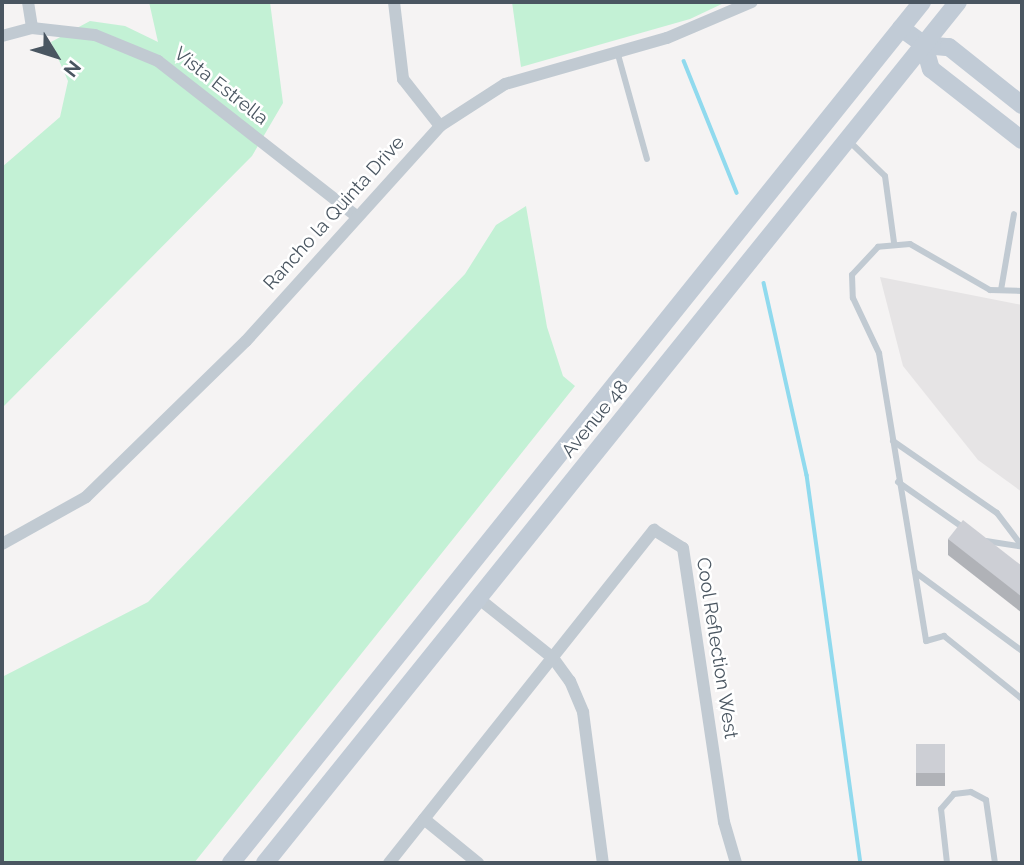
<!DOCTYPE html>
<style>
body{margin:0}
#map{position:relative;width:1024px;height:865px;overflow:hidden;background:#f5f3f3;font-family:Raleway,sans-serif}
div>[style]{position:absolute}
.education>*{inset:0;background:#e6e4e5}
.green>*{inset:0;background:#c3f1d5}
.stream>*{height:3.5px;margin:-1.75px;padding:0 1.75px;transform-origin:1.75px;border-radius:1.75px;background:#90daee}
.service>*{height:6px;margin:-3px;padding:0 3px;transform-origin:3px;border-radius:3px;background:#c1cad2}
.minor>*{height:12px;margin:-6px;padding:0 6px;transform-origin:6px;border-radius:6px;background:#c1cad2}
.secondary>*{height:18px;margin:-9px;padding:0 9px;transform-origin:9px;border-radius:9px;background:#c1cbd6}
.wall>*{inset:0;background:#b0b2b7;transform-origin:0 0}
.building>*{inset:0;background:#cdcfd5;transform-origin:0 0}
span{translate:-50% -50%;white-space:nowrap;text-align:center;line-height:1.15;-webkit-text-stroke:5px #fff;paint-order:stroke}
.street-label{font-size:19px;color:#4a5661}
.frame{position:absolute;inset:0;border:4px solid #4a5661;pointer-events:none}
.north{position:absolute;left:21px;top:21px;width:70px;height:70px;-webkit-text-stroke:5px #fff;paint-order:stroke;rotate:128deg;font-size:19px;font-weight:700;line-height:28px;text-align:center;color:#4a5661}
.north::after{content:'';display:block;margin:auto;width:24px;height:32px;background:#4a5661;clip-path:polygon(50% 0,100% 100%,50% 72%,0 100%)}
</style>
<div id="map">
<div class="education">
<i style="clip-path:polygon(880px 277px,1022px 305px,1022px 492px,978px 460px,903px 366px)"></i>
</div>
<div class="green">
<i style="clip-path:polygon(149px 2px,270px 2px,283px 103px,252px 156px,2px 408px,2px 167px,60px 117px,68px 81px,51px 42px,90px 21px,125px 26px,158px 42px)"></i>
<i style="clip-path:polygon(512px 2px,726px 2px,690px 19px,521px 67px)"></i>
<i style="clip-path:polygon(526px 206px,547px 327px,563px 376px,575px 386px,473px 514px,194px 863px,2px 863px,2px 677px,148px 602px,465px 274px,496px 225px)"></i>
</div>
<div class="stream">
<i style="left:684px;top:61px;width:142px;rotate:68.1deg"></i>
<i style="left:764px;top:283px;width:197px;rotate:77.4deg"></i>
<i style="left:807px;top:475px;width:392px;rotate:82.1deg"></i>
</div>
<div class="service">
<i style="left:617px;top:51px;width:112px;rotate:74.5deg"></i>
<i style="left:849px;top:141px;width:50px;rotate:44.2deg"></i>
<i style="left:885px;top:176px;width:68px;rotate:82.3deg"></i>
<i style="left:1001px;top:290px;width:77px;rotate:-80.3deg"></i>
<i style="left:1022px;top:291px;width:32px;rotate:-178deg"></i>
<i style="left:990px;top:290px;width:92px;rotate:-150.1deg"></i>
<i style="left:910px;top:244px;width:32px;rotate:175deg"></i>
<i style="left:878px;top:247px;width:38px;rotate:133deg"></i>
<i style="left:852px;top:275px;width:23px;rotate:88deg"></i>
<i style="left:853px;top:298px;width:61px;rotate:64.7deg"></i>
<i style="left:879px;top:353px;width:292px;rotate:80.7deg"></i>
<i style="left:926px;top:641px;width:19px;rotate:-16deg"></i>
<i style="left:944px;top:636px;width:100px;rotate:38.9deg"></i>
<i style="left:893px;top:441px;width:126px;rotate:34.7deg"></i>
<i style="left:997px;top:513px;width:41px;rotate:52.9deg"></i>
<i style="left:898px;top:482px;width:82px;rotate:35deg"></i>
<i style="left:986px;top:541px;width:36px;rotate:9deg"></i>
<i style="left:915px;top:572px;width:133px;rotate:36.4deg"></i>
<i style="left:947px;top:863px;width:54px;rotate:-96.3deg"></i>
<i style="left:941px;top:809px;width:20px;rotate:-49deg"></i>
<i style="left:954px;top:794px;width:17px;rotate:-7deg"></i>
<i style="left:971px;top:792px;width:17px;rotate:28deg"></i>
<i style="left:986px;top:800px;width:64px;rotate:81.9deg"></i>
</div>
<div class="minor">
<i style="left:28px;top:2px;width:26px;rotate:81deg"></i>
<i style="left:394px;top:2px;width:78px;rotate:83.3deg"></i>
<i style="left:403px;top:79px;width:60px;rotate:51.8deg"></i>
<i style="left:2px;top:36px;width:31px;rotate:-15deg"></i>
<i style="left:32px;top:28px;width:63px;rotate:6.3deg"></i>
<i style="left:95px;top:35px;width:68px;rotate:22.4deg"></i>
<i style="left:158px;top:61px;width:250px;rotate:38deg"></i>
<i style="left:2px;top:544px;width:96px;rotate:-29.2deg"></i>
<i style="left:86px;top:497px;width:223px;rotate:-44.3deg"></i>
<i style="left:246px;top:341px;width:290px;rotate:-47.9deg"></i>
<i style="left:440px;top:126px;width:77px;rotate:-32.9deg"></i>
<i style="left:505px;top:84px;width:168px;rotate:-15.9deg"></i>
<i style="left:667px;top:38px;width:92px;rotate:-23deg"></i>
<i style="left:478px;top:598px;width:96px;rotate:38.7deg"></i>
<i style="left:553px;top:658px;width:29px;rotate:54deg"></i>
<i style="left:570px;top:681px;width:34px;rotate:67deg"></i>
<i style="left:583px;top:712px;width:152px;rotate:82.5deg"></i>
<i style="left:424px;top:819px;width:70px;rotate:39.2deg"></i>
<i style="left:389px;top:863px;width:426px;rotate:-51.5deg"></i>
<i style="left:654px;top:530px;width:34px;rotate:32deg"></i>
<i style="left:683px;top:548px;width:277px;rotate:81.5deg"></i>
<i style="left:724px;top:822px;width:43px;rotate:73.7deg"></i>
</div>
<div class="secondary">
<i style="left:901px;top:28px;width:29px;rotate:36deg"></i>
<i style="left:924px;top:45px;width:25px;rotate:5deg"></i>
<i style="left:949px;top:47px;width:93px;rotate:38.5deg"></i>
<i style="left:924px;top:45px;width:25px;rotate:74deg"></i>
<i style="left:931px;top:69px;width:115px;rotate:38deg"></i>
<i style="left:231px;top:863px;width:1104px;rotate:-51.25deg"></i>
<i style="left:265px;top:863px;width:1105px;rotate:-51.17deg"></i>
</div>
<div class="wall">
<i style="clip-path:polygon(948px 539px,1022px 566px,1022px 613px,948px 555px)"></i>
<i style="left:945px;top:744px;width:42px;height:29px;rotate:90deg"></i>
</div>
<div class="building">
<i style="clip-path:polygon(963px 520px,1022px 566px,1022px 597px,948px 539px)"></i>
<i style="left:945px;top:744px;width:29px;height:29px;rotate:90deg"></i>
</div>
<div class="street-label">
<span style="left:221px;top:86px;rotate:38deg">Vista Estrella</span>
<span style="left:334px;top:213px;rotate:-48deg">Rancho la Quinta Drive</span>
<span style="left:595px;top:419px;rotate:-51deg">Avenue 48</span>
<span style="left:717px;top:648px;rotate:81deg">Cool Reflection West</span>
</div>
<div class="frame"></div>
<div class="north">N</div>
</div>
